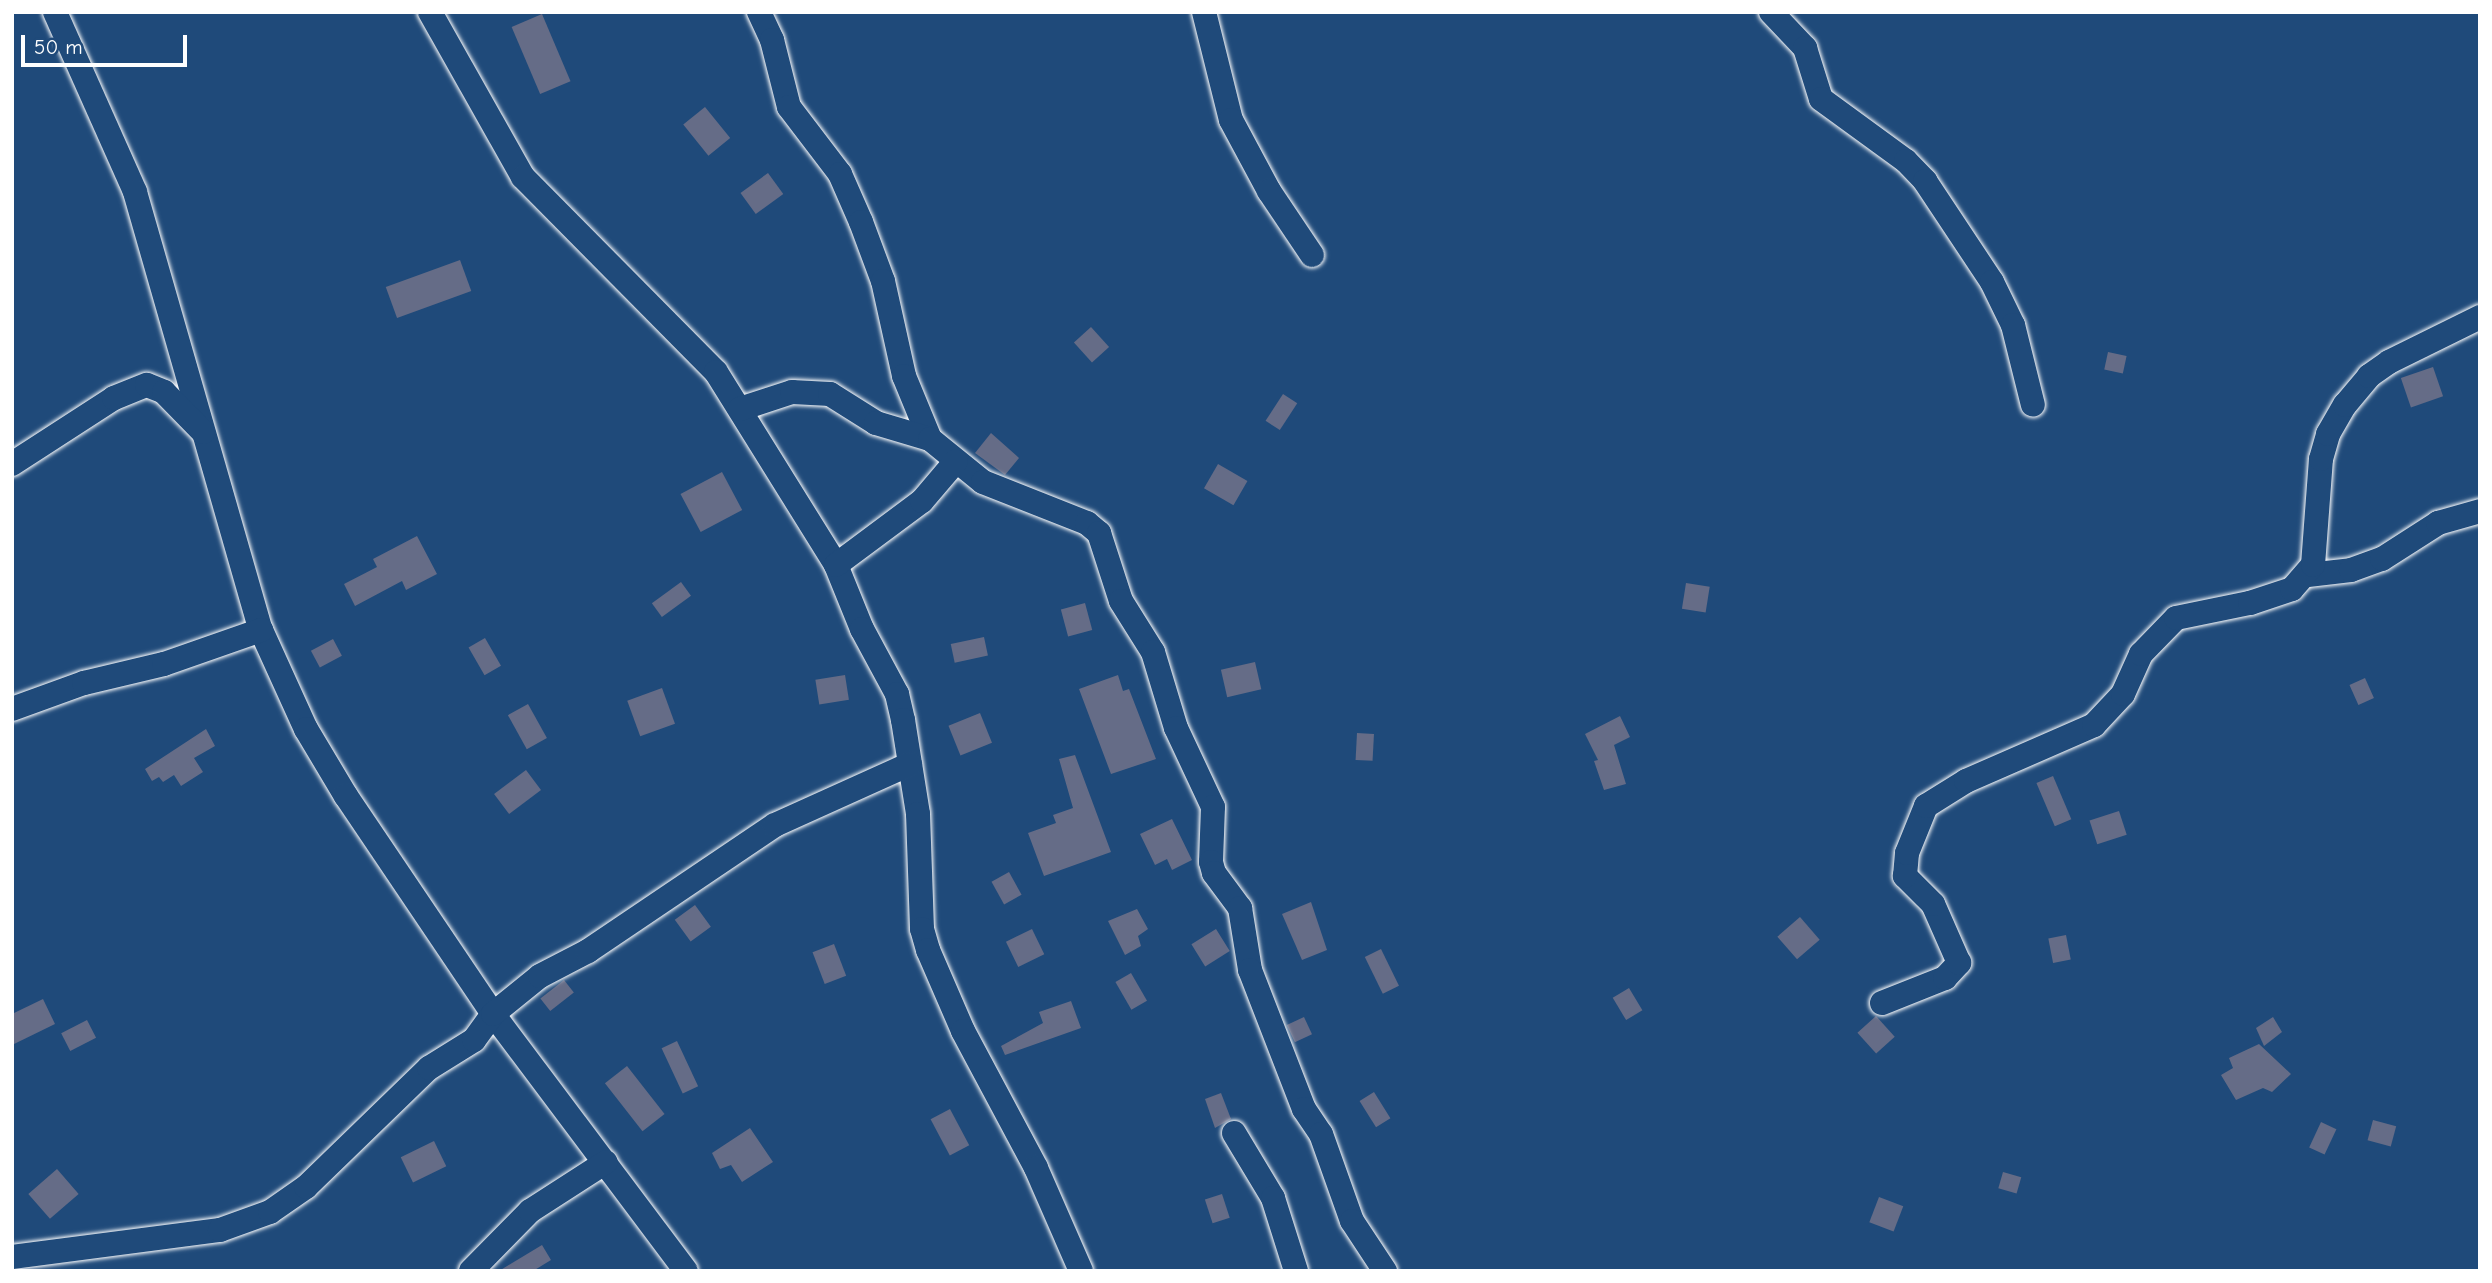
<!DOCTYPE html>
<style>
body{margin:0}
#map{position:relative;width:2492px;height:1283px;overflow:hidden;background:#1f4a7a;font-family:"Comic Neue",sans-serif}
div>[style]{position:absolute}
.building>*{inset:0;background:#656c87;transform-origin:0 0}
.roads{filter:drop-shadow(0 0 2px #fff) drop-shadow(0 0 2px #fff)}
.minor>*{height:24px;margin:-12px;padding:0 12px;transform-origin:12px;border-radius:12px;background:#1f4a7a}
span{translate:-50% -50%;white-space:nowrap;text-align:center;line-height:1.15;-webkit-text-stroke:5px #1f4a7a;paint-order:stroke}
.frame{position:absolute;inset:0;border:14px solid #fff;pointer-events:none}
.scale{position:absolute;left:21px;top:35px;width:166px;height:32px;box-sizing:border-box;border:4px solid #fff;border-top:0;padding-left:9px;font-size:21px;line-height:24px;white-space:nowrap;color:#fff;-webkit-text-stroke:5px #1f4a7a;paint-order:stroke}
</style>
<div id="map">
<div class="building">
<i style="left:542px;top:14px;width:73px;height:33px;rotate:67deg"></i>
<i style="left:705px;top:107px;width:40px;height:28px;rotate:51deg"></i>
<i style="left:768px;top:173px;width:26px;height:34px;rotate:54deg"></i>
<i style="left:460px;top:260px;width:33px;height:79px;rotate:70deg"></i>
<i style="left:1091px;top:327px;width:27px;height:23px;rotate:48deg"></i>
<i style="left:2108px;top:352px;width:19px;height:18px;rotate:12deg"></i>
<i style="left:2433px;top:367px;width:31px;height:34px;rotate:71deg"></i>
<i style="left:1283px;top:394px;width:17px;height:32px;rotate:33deg"></i>
<i style="clip-path:polygon(991px 433px,1019px 458px,1005px 475px,975px 453px)"></i>
<i style="left:1218px;top:464px;width:34px;height:28px;rotate:30deg"></i>
<i style="left:722px;top:472px;width:43px;height:47px;rotate:62deg"></i>
<i style="clip-path:polygon(417px 536px,437px 574px,406px 590px,402px 581px,355px 606px,344px 584px,377px 567px,373px 559px)"></i>
<i style="left:681px;top:582px;width:17px;height:36px;rotate:54deg"></i>
<i style="left:1686px;top:583px;width:24px;height:26px;rotate:9deg"></i>
<i style="left:1085px;top:603px;width:28px;height:25px;rotate:75deg"></i>
<i style="left:984px;top:637px;width:19px;height:34px;rotate:78deg"></i>
<i style="left:485px;top:638px;width:32px;height:19px;rotate:60deg"></i>
<i style="left:333px;top:639px;width:19px;height:25px;rotate:62deg"></i>
<i style="left:1255px;top:662px;width:28px;height:35px;rotate:77deg"></i>
<i style="left:845px;top:675px;width:25px;height:30px;rotate:81deg"></i>
<i style="clip-path:polygon(1118px 675px,1123px 691px,1129px 689px,1156px 759px,1111px 774px,1079px 689px)"></i>
<i style="left:2365px;top:678px;width:22px;height:17px;rotate:66deg"></i>
<i style="left:662px;top:688px;width:38px;height:37px;rotate:70deg"></i>
<i style="left:528px;top:704px;width:39px;height:23px;rotate:61deg"></i>
<i style="left:980px;top:713px;width:32px;height:34px;rotate:68deg"></i>
<i style="clip-path:polygon(1620px 716px,1630px 737px,1614px 745px,1626px 784px,1604px 790px,1594px 761px,1598px 760px,1585px 734px)"></i>
<i style="clip-path:polygon(206px 729px,215px 746px,194px 758px,203px 772px,181px 786px,174px 775px,163px 782px,159px 777px,152px 781px,145px 769px)"></i>
<i style="left:1357px;top:733px;width:17px;height:27px;rotate:3deg"></i>
<i style="clip-path:polygon(1075px 755px,1111px 852px,1044px 876px,1028px 833px,1056px 823px,1053px 815px,1073px 808px,1059px 759px)"></i>
<i style="left:526px;top:770px;width:25px;height:40px;rotate:53deg"></i>
<i style="left:2053px;top:776px;width:47px;height:18px;rotate:67deg"></i>
<i style="left:2119px;top:811px;width:25px;height:31px;rotate:72deg"></i>
<i style="clip-path:polygon(1172px 819px,1192px 860px,1172px 870px,1167px 859px,1155px 865px,1140px 834px)"></i>
<i style="left:1009px;top:872px;width:26px;height:20px;rotate:61deg"></i>
<i style="clip-path:polygon(1311px 902px,1327px 950px,1302px 960px,1282px 914px)"></i>
<i style="left:695px;top:905px;width:27px;height:25px;rotate:54deg"></i>
<i style="clip-path:polygon(1137px 909px,1148px 929px,1138px 936px,1141px 946px,1125px 955px,1108px 921px)"></i>
<i style="left:1800px;top:917px;width:30px;height:30px;rotate:49deg"></i>
<i style="left:1032px;top:929px;width:28px;height:29px;rotate:64deg"></i>
<i style="left:1216px;top:929px;width:26px;height:29px;rotate:58deg"></i>
<i style="left:2066px;top:935px;width:25px;height:18px;rotate:79deg"></i>
<i style="left:834px;top:944px;width:34px;height:23px;rotate:69deg"></i>
<i style="left:1381px;top:949px;width:41px;height:18px;rotate:64deg"></i>
<i style="left:1131px;top:973px;width:32px;height:18px;rotate:60deg"></i>
<i style="left:564px;top:980px;width:16px;height:30px;rotate:52deg"></i>
<i style="left:1629px;top:988px;width:26px;height:19px;rotate:59deg"></i>
<i style="clip-path:polygon(43px 999px,55px 1024px,12px 1045px,12px 1014px)"></i>
<i style="clip-path:polygon(1071px 1001px,1081px 1028px,1005px 1055px,1001px 1046px,1043px 1023px,1039px 1012px)"></i>
<i style="left:1876px;top:1016px;width:28px;height:25px;rotate:48deg"></i>
<i style="left:1304px;top:1017px;width:19px;height:19px;rotate:65deg"></i>
<i style="clip-path:polygon(2273px 1017px,2282px 1032px,2264px 1046px,2256px 1028px)"></i>
<i style="left:87px;top:1020px;width:20px;height:29px;rotate:63deg"></i>
<i style="left:677px;top:1041px;width:50px;height:17px;rotate:65deg"></i>
<i style="clip-path:polygon(2259px 1044px,2291px 1074px,2272px 1092px,2263px 1088px,2236px 1100px,2221px 1075px,2233px 1068px,2229px 1058px)"></i>
<i style="left:627px;top:1066px;width:61px;height:28px;rotate:52deg"></i>
<i style="left:1374px;top:1092px;width:31px;height:17px;rotate:58deg"></i>
<i style="clip-path:polygon(1221px 1093px,1231px 1119px,1215px 1128px,1205px 1099px)"></i>
<i style="left:950px;top:1109px;width:41px;height:22px;rotate:62deg"></i>
<i style="left:2373px;top:1120px;width:24px;height:21px;rotate:15deg"></i>
<i style="left:2321px;top:1122px;width:17px;height:28px;rotate:25deg"></i>
<i style="clip-path:polygon(750px 1128px,773px 1162px,742px 1182px,731px 1165px,720px 1169px,712px 1153px)"></i>
<i style="left:434px;top:1141px;width:28px;height:37px;rotate:64deg"></i>
<i style="left:57px;top:1169px;width:33px;height:38px;rotate:49deg"></i>
<i style="left:2003px;top:1172px;width:19px;height:17px;rotate:16deg"></i>
<i style="left:1222px;top:1194px;width:25px;height:18px;rotate:72deg"></i>
<i style="left:1879px;top:1197px;width:26px;height:27px;rotate:21deg"></i>
<i style="clip-path:polygon(542px 1245px,551px 1260px,533px 1271px,499px 1271px)"></i>
</div>
<div class="roads">
<div class="minor">
<i style="left:55px;top:12px;width:197px;rotate:66deg"></i>
<i style="left:135px;top:192px;width:456px;rotate:74deg"></i>
<i style="left:261px;top:630px;width:109px;rotate:65.6deg"></i>
<i style="left:306px;top:729px;width:78px;rotate:59.2deg"></i>
<i style="left:346px;top:796px;width:263px;rotate:56deg"></i>
<i style="left:493px;top:1014px;width:321px;rotate:53.1deg"></i>
<i style="left:430px;top:12px;width:189px;rotate:60.6deg"></i>
<i style="left:523px;top:177px;width:274px;rotate:45.3deg"></i>
<i style="left:716px;top:372px;width:227px;rotate:58.1deg"></i>
<i style="left:836px;top:565px;width:69px;rotate:67.9deg"></i>
<i style="left:862px;top:629px;width:74px;rotate:61.7deg"></i>
<i style="left:897px;top:694px;width:27px;rotate:77deg"></i>
<i style="left:903px;top:720px;width:95px;rotate:80.9deg"></i>
<i style="left:918px;top:814px;width:115px;rotate:88deg"></i>
<i style="left:922px;top:929px;width:22px;rotate:74deg"></i>
<i style="left:928px;top:950px;width:88px;rotate:66.6deg"></i>
<i style="left:963px;top:1031px;width:155px;rotate:61.9deg"></i>
<i style="left:1036px;top:1168px;width:112px;rotate:66.4deg"></i>
<i style="left:759px;top:12px;width:31px;rotate:65deg"></i>
<i style="left:772px;top:40px;width:69px;rotate:75.8deg"></i>
<i style="left:789px;top:107px;width:84px;rotate:52.7deg"></i>
<i style="left:840px;top:174px;width:52px;rotate:66.4deg"></i>
<i style="left:861px;top:222px;width:63px;rotate:69.6deg"></i>
<i style="left:883px;top:281px;width:97px;rotate:77.5deg"></i>
<i style="left:904px;top:376px;width:68px;rotate:67.6deg"></i>
<i style="left:1204px;top:12px;width:111px;rotate:76deg"></i>
<i style="left:1231px;top:120px;width:81px;rotate:61.8deg"></i>
<i style="left:1269px;top:191px;width:77px;rotate:56.1deg"></i>
<i style="left:1771px;top:12px;width:50px;rotate:46.6deg"></i>
<i style="left:1805px;top:48px;width:53px;rotate:72.6deg"></i>
<i style="left:1821px;top:99px;width:105px;rotate:36.1deg"></i>
<i style="left:1906px;top:161px;width:28px;rotate:46deg"></i>
<i style="left:1925px;top:181px;width:121px;rotate:56.4deg"></i>
<i style="left:1992px;top:282px;width:48px;rotate:64deg"></i>
<i style="left:2013px;top:325px;width:82px;rotate:76deg"></i>
<i style="left:740px;top:409px;width:55px;rotate:-18.1deg"></i>
<i style="left:792px;top:392px;width:38px;rotate:3deg"></i>
<i style="left:830px;top:394px;width:54px;rotate:32.2deg"></i>
<i style="left:876px;top:423px;width:56px;rotate:16.5deg"></i>
<i style="left:930px;top:439px;width:68px;rotate:39.1deg"></i>
<i style="left:983px;top:482px;width:112px;rotate:21.5deg"></i>
<i style="left:1087px;top:523px;width:16px;rotate:40deg"></i>
<i style="left:1099px;top:533px;width:71px;rotate:72.1deg"></i>
<i style="left:1121px;top:601px;width:60px;rotate:57.9deg"></i>
<i style="left:1153px;top:652px;width:79px;rotate:73.2deg"></i>
<i style="left:1176px;top:728px;width:87px;rotate:64.9deg"></i>
<i style="left:1213px;top:807px;width:55px;rotate:92.1deg"></i>
<i style="left:1211px;top:862px;width:11px;rotate:75deg"></i>
<i style="left:1214px;top:873px;width:44px;rotate:53.4deg"></i>
<i style="left:1240px;top:908px;width:63px;rotate:80.8deg"></i>
<i style="left:1250px;top:970px;width:149px;rotate:68.8deg"></i>
<i style="left:1304px;top:1109px;width:30px;rotate:56deg"></i>
<i style="left:1321px;top:1134px;width:92px;rotate:70.4deg"></i>
<i style="left:1352px;top:1221px;width:60px;rotate:56.6deg"></i>
<i style="left:12px;top:464px;width:121px;rotate:-32.9deg"></i>
<i style="left:114px;top:398px;width:35px;rotate:-22deg"></i>
<i style="left:147px;top:385px;width:18px;rotate:22deg"></i>
<i style="left:164px;top:392px;width:56px;rotate:45.7deg"></i>
<i style="left:836px;top:565px;width:107px;rotate:-36.7deg"></i>
<i style="left:922px;top:501px;width:52px;rotate:-49.6deg"></i>
<i style="left:2308px;top:575px;width:43px;rotate:-6.6deg"></i>
<i style="left:2351px;top:570px;width:33px;rotate:-20deg"></i>
<i style="left:2382px;top:559px;width:67px;rotate:-32.7deg"></i>
<i style="left:2438px;top:523px;width:44px;rotate:-15.9deg"></i>
<i style="left:12px;top:709px;width:77px;rotate:-19.9deg"></i>
<i style="left:84px;top:683px;width:82px;rotate:-13.4deg"></i>
<i style="left:164px;top:664px;width:103px;rotate:-19.3deg"></i>
<i style="left:1882px;top:1003px;width:68px;rotate:-21.6deg"></i>
<i style="left:1945px;top:978px;width:21px;rotate:-47deg"></i>
<i style="left:1959px;top:963px;width:64px;rotate:-113.8deg"></i>
<i style="left:1933px;top:904px;width:40px;rotate:-135deg"></i>
<i style="left:1905px;top:876px;width:23px;rotate:-85deg"></i>
<i style="left:1907px;top:853px;width:51px;rotate:-68deg"></i>
<i style="left:1926px;top:806px;width:47px;rotate:-32deg"></i>
<i style="left:1966px;top:781px;width:140px;rotate:-23.6deg"></i>
<i style="left:2094px;top:725px;width:42px;rotate:-46.9deg"></i>
<i style="left:2123px;top:694px;width:44px;rotate:-65.8deg"></i>
<i style="left:2141px;top:654px;width:50px;rotate:-45.8deg"></i>
<i style="left:2176px;top:618px;width:76px;rotate:-11.5deg"></i>
<i style="left:2250px;top:603px;width:44px;rotate:-18.4deg"></i>
<i style="left:2292px;top:589px;width:32px;rotate:-49deg"></i>
<i style="left:2313px;top:565px;width:106px;rotate:-85.7deg"></i>
<i style="left:2321px;top:459px;width:26px;rotate:-74deg"></i>
<i style="left:2328px;top:434px;width:34px;rotate:-60deg"></i>
<i style="left:2345px;top:405px;width:38px;rotate:-50deg"></i>
<i style="left:2369px;top:376px;width:24px;rotate:-35deg"></i>
<i style="left:2389px;top:362px;width:102px;rotate:-26.3deg"></i>
<i style="left:1234px;top:1133px;width:76px;rotate:59deg"></i>
<i style="left:1273px;top:1198px;width:77px;rotate:72.5deg"></i>
<i style="left:12px;top:1257px;width:210px;rotate:-7.4deg"></i>
<i style="left:220px;top:1230px;width:53px;rotate:-19.8deg"></i>
<i style="left:270px;top:1212px;width:44px;rotate:-34.8deg"></i>
<i style="left:306px;top:1187px;width:171px;rotate:-44.1deg"></i>
<i style="left:429px;top:1068px;width:53px;rotate:-31.9deg"></i>
<i style="left:474px;top:1040px;width:32px;rotate:-54deg"></i>
<i style="left:493px;top:1014px;width:60px;rotate:-39deg"></i>
<i style="left:540px;top:976px;width:54px;rotate:-27.5deg"></i>
<i style="left:588px;top:951px;width:225px;rotate:-34deg"></i>
<i style="left:775px;top:825px;width:148px;rotate:-24.3deg"></i>
<i style="left:471px;top:1271px;width:84px;rotate:-45.5deg"></i>
<i style="left:530px;top:1211px;width:90px;rotate:-32.8deg"></i>
</div>
</div>
<div class="frame"></div>
<div class="scale">50 m</div>
</div>
